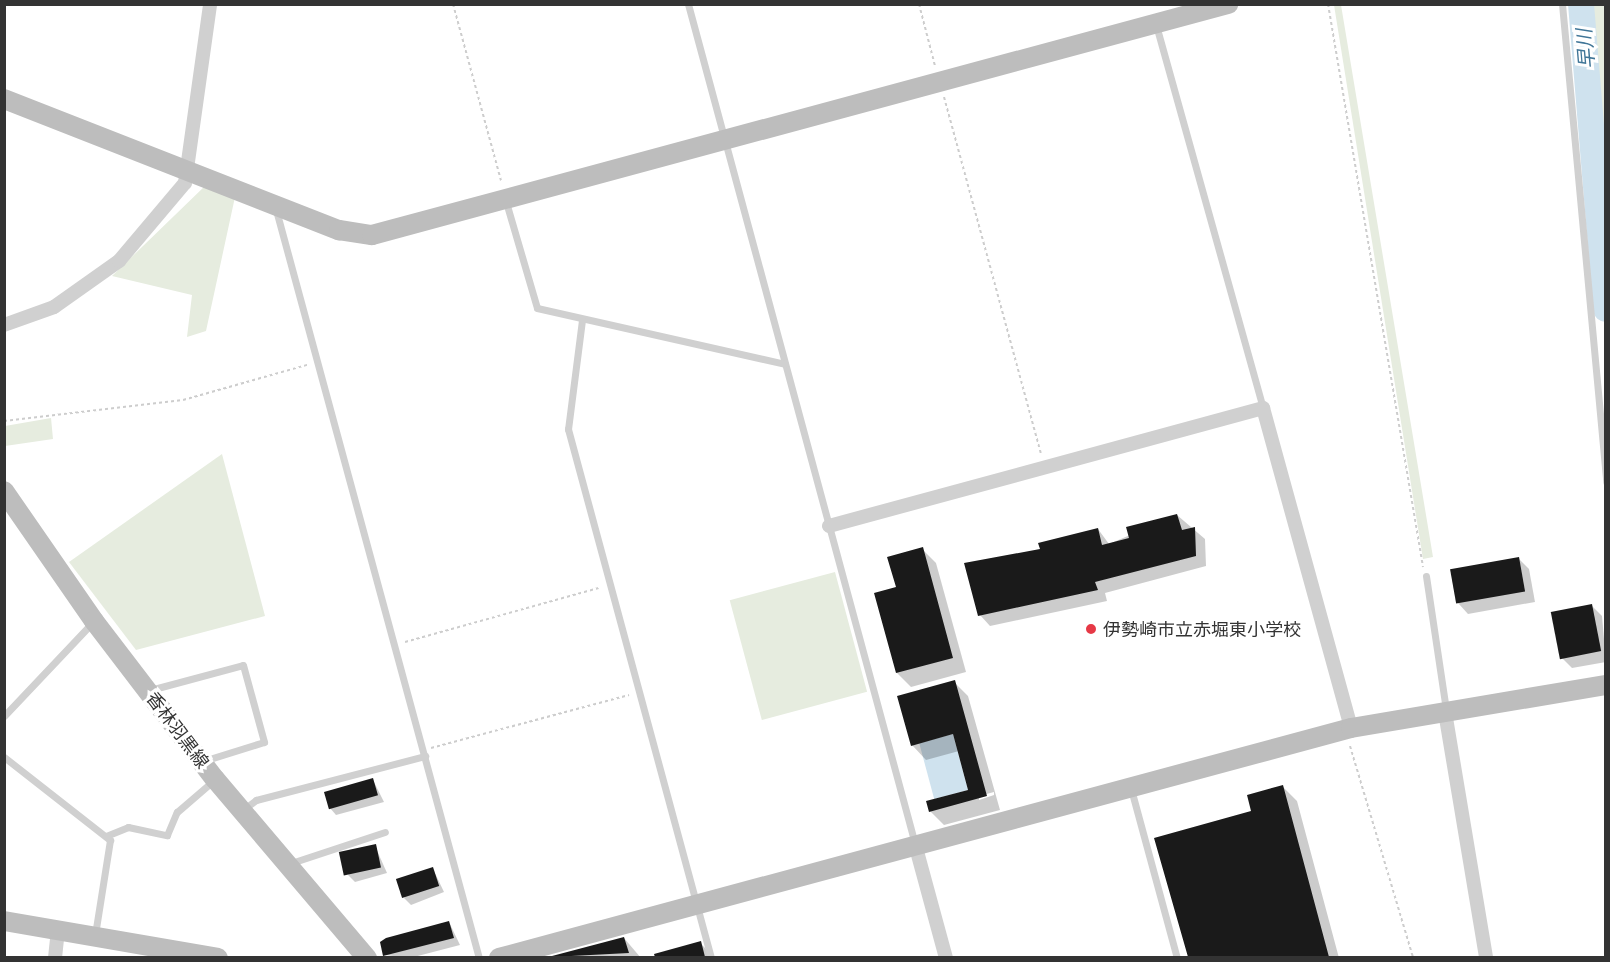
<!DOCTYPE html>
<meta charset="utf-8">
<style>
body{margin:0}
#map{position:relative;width:1610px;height:962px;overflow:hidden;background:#fff;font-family:"Open Sans","Noto Sans JP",sans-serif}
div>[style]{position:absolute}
.green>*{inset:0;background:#e6ecdf;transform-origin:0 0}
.water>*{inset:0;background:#cfe2ee;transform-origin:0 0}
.shadow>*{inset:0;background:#0003}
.river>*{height:26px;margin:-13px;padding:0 13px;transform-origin:13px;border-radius:13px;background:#cfe2ee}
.building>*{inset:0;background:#1a1a1a;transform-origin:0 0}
.path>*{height:2px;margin-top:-1px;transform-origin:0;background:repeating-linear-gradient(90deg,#cdcdcd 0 3px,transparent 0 6px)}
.lane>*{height:7px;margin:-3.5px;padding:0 3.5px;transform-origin:3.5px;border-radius:3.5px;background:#d0d0d0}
.street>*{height:14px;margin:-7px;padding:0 7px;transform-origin:7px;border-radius:7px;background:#d0d0d0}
.secondary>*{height:20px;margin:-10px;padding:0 10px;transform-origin:10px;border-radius:10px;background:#bdbdbd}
.dots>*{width:16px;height:16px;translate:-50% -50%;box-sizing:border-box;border:3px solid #fff;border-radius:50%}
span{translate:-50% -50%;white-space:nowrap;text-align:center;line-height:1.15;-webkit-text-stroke:6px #fff;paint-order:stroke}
.poi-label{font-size:18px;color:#333}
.left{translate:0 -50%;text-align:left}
.street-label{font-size:18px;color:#333}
.water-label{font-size:20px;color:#3f7597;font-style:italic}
.frame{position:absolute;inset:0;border:6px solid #333;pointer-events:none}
</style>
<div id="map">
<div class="green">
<i style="clip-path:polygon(1334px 5px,1341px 5px,1433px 557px,1423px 559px)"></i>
<i style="clip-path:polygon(1593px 5px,1605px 5px,1605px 151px)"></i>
<i style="clip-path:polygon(206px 185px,235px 197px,206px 331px,187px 337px,192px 295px,112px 276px)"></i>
<i style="clip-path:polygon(51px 418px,53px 439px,5px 446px,5px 426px)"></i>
<i style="clip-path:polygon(222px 454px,265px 616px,136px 650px,69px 562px)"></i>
<i style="left:835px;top:572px;width:124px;height:109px;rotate:75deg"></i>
</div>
<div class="water">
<i style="left:953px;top:734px;width:58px;height:35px;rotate:75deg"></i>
</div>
<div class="shadow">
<i style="clip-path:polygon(1177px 515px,1205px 539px,1206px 566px,1105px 593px,1107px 601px,990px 626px,980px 615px,1042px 551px,1098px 529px,1109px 544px)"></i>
<i style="clip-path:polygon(922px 549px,936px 563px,966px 672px,911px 687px,897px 673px,897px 588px)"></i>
<i style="clip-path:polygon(1518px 558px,1529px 569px,1535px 602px,1468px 614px,1458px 603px)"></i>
<i style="clip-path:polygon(1591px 605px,1602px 616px,1606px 662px,1572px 668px,1561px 657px)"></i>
<i style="clip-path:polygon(evenodd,954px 682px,968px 696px,1000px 810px,944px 825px,930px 811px,969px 791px,959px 751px,926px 760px,912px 745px,954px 682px,994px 792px,994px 795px,979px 800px,979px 796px,994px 792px)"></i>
<i style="clip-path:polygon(373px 780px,384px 802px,336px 815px,330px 808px,326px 793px)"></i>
<i style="clip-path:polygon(1282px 786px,1297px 801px,1339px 958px,1189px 958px,1156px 839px,1253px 812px)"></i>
<i style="clip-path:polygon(375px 846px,387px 873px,355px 882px,348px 875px)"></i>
<i style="clip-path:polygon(433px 869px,444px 892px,411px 905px,404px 898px)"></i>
<i style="clip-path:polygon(449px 922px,460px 945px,410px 958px,385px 955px)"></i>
<i style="clip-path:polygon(624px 938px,641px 958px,566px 958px,565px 954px)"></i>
<i style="clip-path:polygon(700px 943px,715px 958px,646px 958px)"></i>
</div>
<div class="river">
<i style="left:1581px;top:4px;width:306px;rotate:85.3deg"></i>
</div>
<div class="building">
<i style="clip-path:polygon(1177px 514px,1182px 530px,1195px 527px,1196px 556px,1095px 582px,1098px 590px,978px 616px,964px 563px,1040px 549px,1038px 543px,1098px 528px,1102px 545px,1129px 538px,1126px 527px)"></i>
<i style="clip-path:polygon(923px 547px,953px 658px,896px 673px,874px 593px,896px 587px,887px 557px)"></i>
<i style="left:1519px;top:557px;width:35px;height:70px;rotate:80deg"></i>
<i style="left:1592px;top:604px;width:48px;height:42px;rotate:79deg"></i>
<i style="clip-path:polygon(955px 680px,987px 796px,929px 812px,926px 801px,968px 790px,953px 734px,911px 746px,897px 696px)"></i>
<i style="left:373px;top:778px;width:18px;height:51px;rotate:74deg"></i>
<i style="clip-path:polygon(1283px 785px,1329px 957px,1188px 957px,1154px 838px,1251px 811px,1247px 795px)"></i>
<i style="left:376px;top:844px;width:24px;height:38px;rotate:78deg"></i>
<i style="left:433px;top:867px;width:20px;height:39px;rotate:72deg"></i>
<i style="clip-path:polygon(449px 921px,454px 938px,383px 956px,380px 942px,386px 938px)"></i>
<i style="clip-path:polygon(624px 937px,629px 953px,552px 957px,552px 956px)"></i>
<i style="clip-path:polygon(701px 941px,705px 957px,655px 957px,654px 954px)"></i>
</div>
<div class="path">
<i style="left:453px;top:4px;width:183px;rotate:74.8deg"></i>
<i style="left:919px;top:4px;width:64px;rotate:75.5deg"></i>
<i style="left:1328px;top:4px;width:571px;rotate:80.42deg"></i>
<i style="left:944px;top:97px;width:369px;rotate:74.8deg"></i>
<i style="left:4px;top:421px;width:180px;rotate:-6.7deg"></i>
<i style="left:183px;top:400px;width:129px;rotate:-15.8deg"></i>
<i style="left:405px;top:642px;width:201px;rotate:-15.6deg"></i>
<i style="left:1350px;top:746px;width:221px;rotate:73.4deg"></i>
<i style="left:431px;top:748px;width:205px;rotate:-15deg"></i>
</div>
<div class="lane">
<i style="left:688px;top:4px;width:870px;rotate:74.88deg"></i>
<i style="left:1562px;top:4px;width:480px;rotate:84.7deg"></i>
<i style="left:1156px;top:25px;width:398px;rotate:74.4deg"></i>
<i style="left:506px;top:202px;width:110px;rotate:73.7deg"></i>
<i style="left:537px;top:308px;width:254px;rotate:12.7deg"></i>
<i style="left:276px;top:210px;width:775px;rotate:74.82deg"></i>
<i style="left:582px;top:320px;width:110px;rotate:97.3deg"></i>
<i style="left:568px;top:429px;width:548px;rotate:74.87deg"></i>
<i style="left:1426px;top:576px;width:135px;rotate:81.5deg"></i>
<i style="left:150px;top:690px;width:96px;rotate:-15deg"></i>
<i style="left:243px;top:665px;width:80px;rotate:74.7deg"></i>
<i style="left:264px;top:742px;width:64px;rotate:162.7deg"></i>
<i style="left:4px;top:716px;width:128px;rotate:-46.6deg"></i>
<i style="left:4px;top:757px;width:135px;rotate:38.1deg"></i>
<i style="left:110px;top:840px;width:96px;rotate:99deg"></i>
<i style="left:1131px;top:789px;width:175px;rotate:74.8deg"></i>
<i style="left:244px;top:809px;width:15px;rotate:-37deg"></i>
<i style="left:256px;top:800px;width:175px;rotate:-14.6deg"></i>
<i style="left:106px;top:836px;width:24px;rotate:-22deg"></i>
<i style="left:128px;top:827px;width:40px;rotate:12deg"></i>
<i style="left:167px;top:835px;width:25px;rotate:-67deg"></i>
<i style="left:177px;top:812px;width:48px;rotate:-40.7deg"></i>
<i style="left:288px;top:864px;width:102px;rotate:-18.3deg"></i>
</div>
<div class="street">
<i style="left:4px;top:325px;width:53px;rotate:-19.8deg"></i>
<i style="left:54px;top:307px;width:80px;rotate:-35.3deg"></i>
<i style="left:119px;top:261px;width:102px;rotate:-49.8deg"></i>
<i style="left:185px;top:183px;width:181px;rotate:-82deg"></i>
<i style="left:829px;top:526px;width:450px;rotate:-15.2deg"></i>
<i style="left:1263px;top:408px;width:332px;rotate:74.6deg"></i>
<i style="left:1445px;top:712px;width:249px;rotate:80.5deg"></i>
<i style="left:915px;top:844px;width:118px;rotate:74.8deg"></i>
<i style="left:55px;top:958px;width:28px;rotate:-84deg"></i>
</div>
<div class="secondary">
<i style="left:4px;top:99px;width:360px;rotate:21.4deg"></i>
<i style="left:339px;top:230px;width:33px;rotate:9deg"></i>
<i style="left:372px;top:235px;width:887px;rotate:-15.1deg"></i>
<i style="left:4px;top:491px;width:158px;rotate:55.3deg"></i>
<i style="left:94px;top:621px;width:199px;rotate:52.6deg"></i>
<i style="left:215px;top:779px;width:235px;rotate:49.7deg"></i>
<i style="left:4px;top:921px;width:217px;rotate:9.8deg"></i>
<i style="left:499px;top:958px;width:882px;rotate:-15.11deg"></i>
<i style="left:1351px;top:728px;width:259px;rotate:-9.6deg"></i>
</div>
<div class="dots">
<i style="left:1091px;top:629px;background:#e63946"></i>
</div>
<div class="poi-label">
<span class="left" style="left:1103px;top:629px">伊勢崎市立赤堀東小学校</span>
</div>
<div class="street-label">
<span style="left:178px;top:730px;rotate:53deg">香林羽黒線</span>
</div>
<div class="water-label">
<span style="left:1585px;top:49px;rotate:-95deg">早川</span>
</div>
<div class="frame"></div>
</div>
